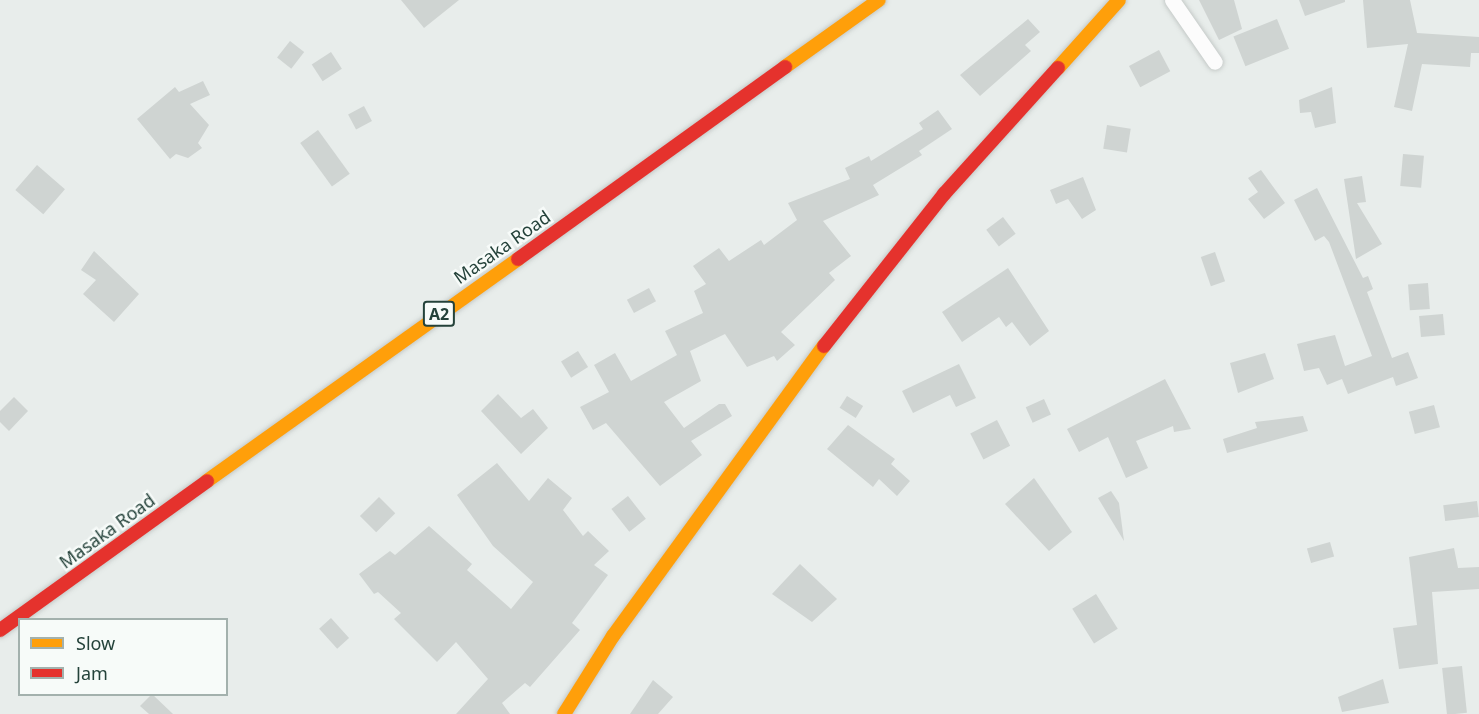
<!DOCTYPE html>
<style>
body{margin:0}
#map{position:relative;width:1479px;height:714px;overflow:hidden;background:#e8edeb;font-family:"Noto Sans",sans-serif}
div>[style]{position:absolute}
.building>*{inset:0;background:#cfd4d2;transform-origin:0 0}
.roads{filter:drop-shadow(0 0 2px #c5cac8) drop-shadow(0 0 2px #c5cac8)}
.street>*{height:15px;margin:-7.5px;padding:0 7.5px;transform-origin:7.5px;border-radius:7.5px;background:#fcfcfc}
.slow>*{height:14px;margin:-7px;padding:0 7px;transform-origin:7px;border-radius:7px;background:#ff9f0a}
.jam>*{height:14px;margin:-7px;padding:0 7px;transform-origin:7px;border-radius:7px;background:#e5322d}
span{translate:-50% -50%;white-space:nowrap;text-align:center;line-height:1.15;-webkit-text-stroke:5px #f7fbf9;paint-order:stroke}
.shield-label span{padding:2px 4px;background:#f7fbf9;border:2px solid;border-radius:4px;-webkit-text-stroke-width:0}
.shield-label{font-size:16px;color:#24423a;font-weight:700}
.street-label{font-size:18px;color:#24423a}
.legend{position:absolute;left:18px;top:618px;width:210px;height:78px;box-sizing:border-box;background:#f7fbf9;border:2px solid #a3b1ad;margin:0;padding:8px 10px;list-style:none;font-size:18px;color:#24423a}
.legend li{display:flex;align-items:center;gap:12px;height:30px}
.legend b{width:30px;border:2px solid #a3b1ad}
</style>
<div id="map">
<div class="building">
<i style="clip-path:polygon(401px 0,459px 0,424px 28px)"></i>
<i style="clip-path:polygon(1199px 0,1234px 0,1242px 29px,1219px 40px)"></i>
<i style="clip-path:polygon(1299px 0,1345px 0,1345px 2px,1305px 16px)"></i>
<i style="clip-path:polygon(1363px 0,1410px 0,1417px 33px,1479px 37px,1479px 53px,1471px 53px,1470px 67px,1422px 64px,1412px 111px,1394px 107px,1408px 44px,1367px 48px)"></i>
<i style="clip-path:polygon(1028px 19px,1040px 32px,1025px 45px,1031px 51px,980px 96px,960px 75px)"></i>
<i style="left:1277px;top:19px;width:32px;height:47px;rotate:68deg"></i>
<i style="left:290px;top:41px;width:18px;height:21px;rotate:38deg"></i>
<i style="left:1159px;top:50px;width:24px;height:34px;rotate:62deg"></i>
<i style="left:331px;top:52px;width:20px;height:23px;rotate:57deg"></i>
<i style="clip-path:polygon(203px 81px,210px 95px,190px 104px,209px 125px,198px 143px,202px 148px,188px 158px,176px 154px,170px 159px,137px 119px,175px 87px,179px 92px)"></i>
<i style="clip-path:polygon(1332px 87px,1336px 123px,1315px 128px,1311px 112px,1300px 113px,1299px 100px)"></i>
<i style="left:364px;top:106px;width:17px;height:18px;rotate:62deg"></i>
<i style="clip-path:polygon(938px 110px,952px 129px,919px 151px,922px 155px,873px 185px,879px 195px,823px 221px,851px 256px,829px 273px,835px 280px,781px 332px,795px 345px,777px 361px,774px 356px,747px 367px,725px 334px,690px 351px,701px 381px,664px 402px,684px 428px,719px 404px,725px 404px,732px 416px,691px 441px,702px 455px,660px 486px,606px 423px,593px 430px,580px 407px,609px 392px,594px 365px,615px 353px,631px 381px,677px 355px,665px 331px,703px 313px,694px 291px,706px 284px,693px 266px,719px 248px,729px 261px,761px 240px,764px 245px,797px 220px,788px 203px,850px 179px,845px 168px,869px 156px,871px 161px,923px 129px,919px 123px)"></i>
<i style="left:1107px;top:125px;width:24px;height:24px;rotate:9deg"></i>
<i style="left:318px;top:130px;width:54px;height:22px;rotate:54deg"></i>
<i style="left:1403px;top:154px;width:21px;height:32px;rotate:5deg"></i>
<i style="left:37px;top:165px;width:37px;height:33px;rotate:41deg"></i>
<i style="clip-path:polygon(1261px 170px,1285px 203px,1264px 219px,1248px 199px,1258px 192px,1248px 178px)"></i>
<i style="clip-path:polygon(1362px 176px,1366px 202px,1357px 203px,1382px 244px,1356px 259px,1344px 179px)"></i>
<i style="clip-path:polygon(1083px 177px,1096px 210px,1082px 219px,1068px 199px,1056px 204px,1050px 190px)"></i>
<i style="clip-path:polygon(1317px 188px,1363px 278px,1368px 276px,1373px 289px,1367px 292px,1392px 358px,1408px 352px,1418px 378px,1396px 386px,1393px 377px,1348px 394px,1342px 379px,1327px 385px,1319px 368px,1304px 371px,1297px 344px,1317px 339px,1335px 335px,1345px 366px,1372px 356px,1329px 242px,1324px 236px,1315px 241px,1294px 200px)"></i>
<i style="left:1003px;top:217px;width:21px;height:21px;rotate:53deg"></i>
<i style="clip-path:polygon(94px 251px,139px 294px,114px 322px,83px 294px,96px 280px,81px 270px)"></i>
<i style="left:1215px;top:252px;width:31px;height:15px;rotate:71deg"></i>
<i style="clip-path:polygon(1008px 268px,1049px 331px,1030px 346px,1012px 322px,1006px 327px,999px 317px,962px 342px,942px 312px)"></i>
<i style="left:1428px;top:283px;width:26px;height:20px;rotate:86deg"></i>
<i style="left:649px;top:288px;width:15px;height:25px;rotate:62deg"></i>
<i style="left:1443px;top:314px;width:21px;height:24px;rotate:85deg"></i>
<i style="left:578px;top:351px;width:19px;height:20px;rotate:58deg"></i>
<i style="clip-path:polygon(1265px 353px,1274px 379px,1238px 393px,1230px 363px)"></i>
<i style="clip-path:polygon(959px 364px,976px 398px,956px 407px,950px 395px,913px 413px,902px 391px)"></i>
<i style="clip-path:polygon(1165px 379px,1191px 429px,1174px 432px,1173px 426px,1136px 441px,1148px 468px,1126px 478px,1108px 437px,1079px 452px,1067px 429px)"></i>
<i style="clip-path:polygon(498px 394px,521px 418px,533px 409px,548px 428px,521px 454px,481px 411px)"></i>
<i style="left:847px;top:396px;width:19px;height:14px;rotate:32deg"></i>
<i style="clip-path:polygon(14px 397px,28px 411px,9px 431px,0 422px,0 411px)"></i>
<i style="left:1044px;top:399px;width:17px;height:20px;rotate:66deg"></i>
<i style="left:1434px;top:405px;width:23px;height:26px;rotate:75deg"></i>
<i style="clip-path:polygon(1303px 416px,1308px 431px,1227px 453px,1223px 439px,1257px 428px,1255px 422px)"></i>
<i style="left:997px;top:420px;width:29px;height:30px;rotate:63deg"></i>
<i style="clip-path:polygon(848px 425px,895px 459px,891px 464px,910px 481px,897px 496px,879px 479px,873px 487px,827px 449px)"></i>
<i style="clip-path:polygon(497px 463px,529px 501px,548px 478px,572px 498px,563px 510px,583px 536px,588px 531px,609px 551px,594px 565px,608px 575px,572px 623px,580px 630px,530px 687px,525px 683px,502px 703px,510px 714px,456px 714px,488px 679px,456px 642px,437px 662px,394px 619px,401px 613px,378px 592px,374px 594px,359px 574px,390px 551px,395px 555px,429px 526px,472px 564px,467px 570px,511px 609px,533px 582px,493px 546px,457px 495px)"></i>
<i style="clip-path:polygon(1034px 478px,1072px 532px,1049px 551px,1005px 504px)"></i>
<i style="clip-path:polygon(1111px 491px,1119px 503px,1124px 541px,1098px 498px)"></i>
<i style="left:628px;top:496px;width:29px;height:21px;rotate:52deg"></i>
<i style="left:379px;top:497px;width:23px;height:27px;rotate:45deg"></i>
<i style="left:1477px;top:501px;width:16px;height:34px;rotate:83deg"></i>
<i style="left:1330px;top:542px;width:15px;height:24px;rotate:74deg"></i>
<i style="clip-path:polygon(1454px 548px,1458px 568px,1479px 567px,1479px 589px,1432px 592px,1438px 664px,1399px 669px,1393px 628px,1417px 625px,1409px 557px)"></i>
<i style="clip-path:polygon(800px 564px,837px 599px,812px 622px,772px 594px)"></i>
<i style="left:1096px;top:594px;width:41px;height:28px;rotate:58deg"></i>
<i style="left:331px;top:618px;width:27px;height:16px;rotate:48deg"></i>
<i style="left:1462px;top:666px;width:47px;height:20px;rotate:84deg"></i>
<i style="clip-path:polygon(1383px 679px,1389px 703px,1342px 712px,1338px 697px)"></i>
<i style="clip-path:polygon(653px 680px,673px 697px,658px 714px,630px 714px)"></i>
<i style="clip-path:polygon(152px 694px,173px 714px,149px 714px,140px 706px)"></i>
</div>
<div class="roads">
<div class="street">
<i style="left:1172px;top:0;width:75px;rotate:55.3deg"></i>
</div>
<div class="slow">
<i style="left:785px;top:67px;width:115px;rotate:-35.5deg"></i>
<i style="left:1058px;top:68px;width:91px;rotate:-48.1deg"></i>
<i style="left:207px;top:481px;width:382px;rotate:-35.5deg"></i>
<i style="left:564px;top:714px;width:92px;rotate:-57.9deg"></i>
<i style="left:613px;top:636px;width:359px;rotate:-54deg"></i>
</div>
<div class="jam">
<i style="left:518px;top:259px;width:329px;rotate:-35.7deg"></i>
<i style="left:824px;top:346px;width:194px;rotate:-51.7deg"></i>
<i style="left:944px;top:194px;width:170px;rotate:-47.9deg"></i>
<i style="left:0;top:630px;width:255px;rotate:-35.7deg"></i>
</div>
</div>
<div class="shield-label">
<span style="left:439px;top:314px">A2</span>
</div>
<div class="street-label">
<span style="left:502px;top:247px;rotate:-35deg">Masaka Road</span>
<span style="left:107px;top:531px;rotate:-36deg">Masaka Road</span>
</div>
<ul class="legend">
<li><b style="height:8px;background:#ff9f0a"></b>Slow</li>
<li><b style="height:8px;background:#e5322d"></b>Jam</li>
</ul>
</div>
